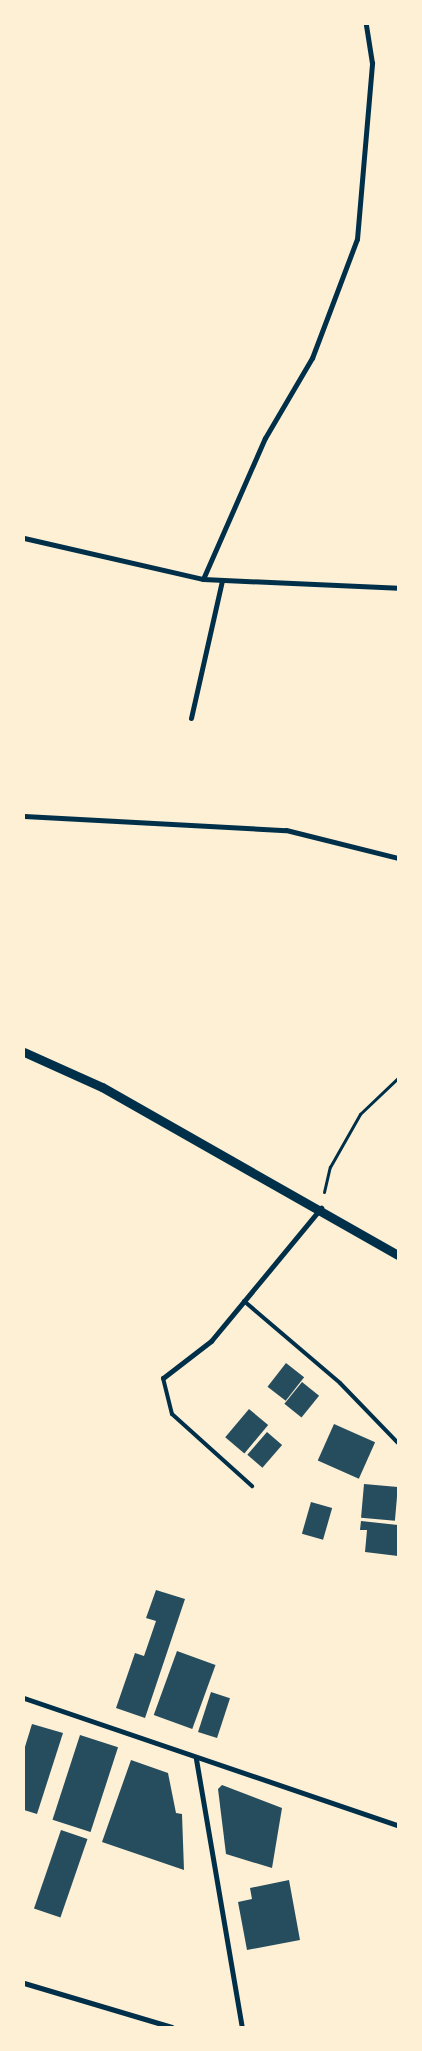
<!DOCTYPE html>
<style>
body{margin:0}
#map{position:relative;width:422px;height:2051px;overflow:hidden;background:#fdf0d5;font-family:Helvetica,sans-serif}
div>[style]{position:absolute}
.building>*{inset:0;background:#264d5e;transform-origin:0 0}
.path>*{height:3px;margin:-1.5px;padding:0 1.5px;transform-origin:1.5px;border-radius:1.5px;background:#003049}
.service>*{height:4px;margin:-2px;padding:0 2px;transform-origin:2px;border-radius:2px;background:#003049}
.minor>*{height:5px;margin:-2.5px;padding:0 2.5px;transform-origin:2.5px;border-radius:2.5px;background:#003049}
.tertiary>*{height:9px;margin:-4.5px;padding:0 4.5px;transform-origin:4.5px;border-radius:4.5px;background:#003049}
span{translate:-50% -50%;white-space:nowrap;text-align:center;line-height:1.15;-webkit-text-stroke:4px #fdf0d5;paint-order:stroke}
.frame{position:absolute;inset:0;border:25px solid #fdf0d5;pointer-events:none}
</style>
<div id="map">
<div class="building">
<i style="left:286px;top:1363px;width:23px;height:30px;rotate:38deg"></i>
<i style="left:302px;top:1382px;width:22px;height:28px;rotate:39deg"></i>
<i style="left:249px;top:1409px;width:25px;height:37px;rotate:40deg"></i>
<i style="left:334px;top:1424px;width:45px;height:40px;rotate:24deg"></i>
<i style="left:267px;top:1432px;width:20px;height:30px;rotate:41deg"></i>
<i style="left:364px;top:1484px;width:34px;height:34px;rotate:5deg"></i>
<i style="left:311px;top:1502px;width:22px;height:33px;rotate:16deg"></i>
<i style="clip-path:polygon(361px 1521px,398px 1525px,398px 1556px,365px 1552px,367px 1530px,360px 1530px)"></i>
<i style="clip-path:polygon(156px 1590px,185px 1599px,145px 1718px,116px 1708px,135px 1653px,144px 1656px,156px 1621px,146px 1618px)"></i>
<i style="left:177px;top:1651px;width:41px;height:68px;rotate:20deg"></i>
<i style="left:211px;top:1692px;width:20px;height:42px;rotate:18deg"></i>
<i style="clip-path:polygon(32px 1724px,63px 1733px,37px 1814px,24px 1810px,24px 1750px)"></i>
<i style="left:80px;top:1735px;width:40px;height:89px;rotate:18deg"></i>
<i style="clip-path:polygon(131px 1760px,168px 1773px,176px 1813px,182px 1814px,184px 1870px,102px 1842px)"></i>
<i style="clip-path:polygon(222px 1785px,282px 1808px,272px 1868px,226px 1854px,218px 1789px)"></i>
<i style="left:61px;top:1830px;width:28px;height:83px;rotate:19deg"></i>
<i style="clip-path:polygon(289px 1880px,300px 1940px,247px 1950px,238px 1902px,252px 1899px,250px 1888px)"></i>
</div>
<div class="path">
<i style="left:324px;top:1192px;width:26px;rotate:-77deg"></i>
<i style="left:330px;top:1167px;width:61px;rotate:-60.5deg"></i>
<i style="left:360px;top:1114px;width:52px;rotate:-43.5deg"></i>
</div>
<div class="service">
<i style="left:244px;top:1301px;width:126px;rotate:40.5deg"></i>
<i style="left:340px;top:1383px;width:83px;rotate:46deg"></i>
<i style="left:163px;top:1378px;width:37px;rotate:76deg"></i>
<i style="left:172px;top:1414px;width:108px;rotate:42deg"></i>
</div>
<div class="minor">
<i style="left:24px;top:538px;width:184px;rotate:12.9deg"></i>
<i style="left:203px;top:579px;width:195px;rotate:2.6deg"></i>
<i style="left:203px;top:579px;width:154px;rotate:-66.3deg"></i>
<i style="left:265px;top:438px;width:93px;rotate:-59.6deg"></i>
<i style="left:312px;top:358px;width:127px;rotate:-69.3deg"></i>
<i style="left:357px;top:239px;width:177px;rotate:-85.1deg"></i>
<i style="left:372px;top:63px;width:39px;rotate:-99deg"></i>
<i style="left:191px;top:718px;width:141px;rotate:-77.3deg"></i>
<i style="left:24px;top:816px;width:262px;rotate:3.1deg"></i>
<i style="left:286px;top:830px;width:115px;rotate:14deg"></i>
<i style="left:163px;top:1378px;width:61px;rotate:-37.6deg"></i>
<i style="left:211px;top:1341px;width:173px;rotate:-50.4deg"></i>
<i style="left:24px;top:1698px;width:395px;rotate:18.8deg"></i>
<i style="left:196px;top:1759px;width:272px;rotate:80.3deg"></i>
<i style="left:24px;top:1983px;width:154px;rotate:16.6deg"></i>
</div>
<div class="tertiary">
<i style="left:24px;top:1052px;width:85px;rotate:24.2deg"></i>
<i style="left:102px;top:1087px;width:340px;rotate:29.6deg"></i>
</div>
<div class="frame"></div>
</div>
